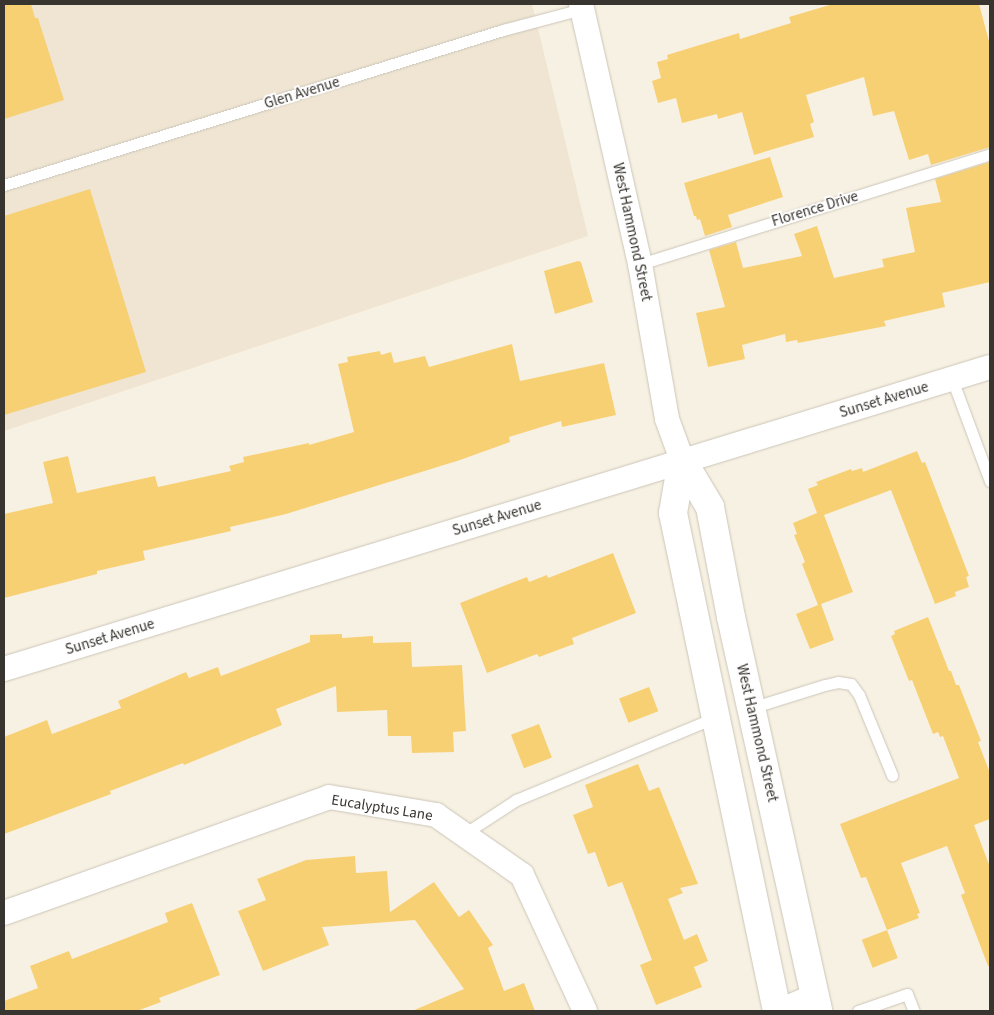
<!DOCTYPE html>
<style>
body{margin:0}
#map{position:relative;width:994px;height:1015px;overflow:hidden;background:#f7f1e3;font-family:"Source Sans 3",sans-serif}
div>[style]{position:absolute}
.built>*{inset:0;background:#efe5d2}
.building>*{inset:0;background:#f8d074;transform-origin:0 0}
.roads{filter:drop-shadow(0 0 1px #cbc5b8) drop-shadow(0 0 1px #cbc5b8)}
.service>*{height:11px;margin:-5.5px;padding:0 5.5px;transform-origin:5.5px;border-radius:5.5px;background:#fff}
.minor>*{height:24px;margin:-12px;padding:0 12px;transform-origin:12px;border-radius:12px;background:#fff}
.tertiary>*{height:28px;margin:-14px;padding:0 14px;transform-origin:14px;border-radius:14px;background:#fff}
span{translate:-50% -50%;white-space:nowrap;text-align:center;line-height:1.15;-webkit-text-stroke:4px #fefefe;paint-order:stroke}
.street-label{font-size:15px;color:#383530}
.frame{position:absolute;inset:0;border:5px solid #383530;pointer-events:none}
</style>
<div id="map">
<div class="built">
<i style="clip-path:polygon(4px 4px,532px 4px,588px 236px,4px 431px)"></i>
</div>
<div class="building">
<i style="clip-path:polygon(4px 4px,31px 4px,35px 18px,38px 18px,64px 100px,4px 119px)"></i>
<i style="clip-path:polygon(833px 4px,979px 4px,990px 45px,990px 147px,931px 165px,928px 154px,909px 160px,894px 111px,873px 116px,864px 77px,806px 95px,814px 122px,810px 124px,814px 137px,754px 155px,742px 112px,718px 119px,717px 114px,682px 123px,676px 98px,658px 103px,652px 81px,661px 78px,657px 62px,668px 59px,667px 55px,739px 33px,740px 39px,791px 23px,789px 17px)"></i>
<i style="clip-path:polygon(770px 157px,783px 197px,728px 215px,732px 227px,705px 236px,700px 219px,697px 220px,696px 216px,694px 216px,684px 183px)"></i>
<i style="clip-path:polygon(990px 162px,990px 282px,942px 293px,945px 307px,884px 321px,886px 326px,798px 343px,797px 340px,786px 342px,785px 334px,742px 345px,745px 359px,708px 367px,696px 313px,725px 307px,709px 250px,736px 242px,743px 268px,802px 256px,794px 234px,817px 226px,834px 278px,884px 267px,882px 259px,915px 252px,906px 208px,941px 202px,935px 179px)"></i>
<i style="clip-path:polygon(90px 189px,146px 372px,4px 415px,4px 216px)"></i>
<i style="clip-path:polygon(578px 261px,581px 262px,593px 302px,555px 314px,544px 271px)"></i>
<i style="clip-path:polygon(512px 344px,520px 381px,604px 363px,616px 415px,562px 427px,561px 421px,509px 437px,510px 442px,460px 460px,286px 514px,230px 527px,231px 531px,143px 551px,145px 560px,97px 571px,97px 574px,4px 598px,4px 514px,53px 503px,43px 462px,68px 456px,77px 493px,155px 476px,158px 487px,231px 471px,229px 466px,244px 462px,243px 457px,309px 443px,309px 445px,354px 432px,338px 364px,348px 362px,347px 357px,380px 351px,381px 355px,391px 352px,394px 363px,425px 356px,429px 367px)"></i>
<i style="clip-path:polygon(917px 451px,922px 463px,925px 462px,959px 550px,969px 576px,966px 577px,969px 587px,955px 592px,956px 596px,935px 604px,891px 490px,824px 515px,853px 592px,821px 604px,834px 640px,810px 649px,796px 614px,818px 605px,802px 564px,805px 562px,794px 535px,797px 534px,793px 523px,817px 513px,808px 489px,818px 485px,816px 482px,851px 469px,852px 471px,862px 468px,863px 472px)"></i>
<i style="clip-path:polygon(613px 553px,636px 613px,572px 638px,574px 644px,539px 657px,537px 654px,487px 673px,460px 603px,527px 577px,529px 582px,547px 575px,548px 578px)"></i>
<i style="clip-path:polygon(928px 617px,949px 671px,951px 671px,956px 685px,959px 685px,981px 741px,978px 742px,990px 773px,990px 819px,974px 825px,990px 867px,990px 966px,988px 966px,961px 895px,965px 893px,947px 846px,901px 863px,920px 913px,917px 914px,919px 918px,887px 930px,866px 877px,861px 878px,840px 824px,959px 778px,943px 736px,940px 737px,938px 732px,933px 734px,912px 680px,909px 681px,891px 636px,895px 634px,894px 631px)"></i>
<i style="clip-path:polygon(342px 634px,342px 638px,373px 636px,373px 643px,411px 642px,412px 667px,462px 665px,466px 731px,453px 732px,454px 752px,412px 753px,411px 736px,388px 736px,387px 710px,337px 712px,336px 686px,276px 709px,282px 725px,184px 765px,183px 763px,110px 791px,111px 794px,4px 834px,4px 737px,47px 720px,52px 734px,121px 708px,118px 701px,186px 672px,189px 678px,218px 667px,221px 676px,310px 642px,310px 635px)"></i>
<i style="left:649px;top:687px;width:26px;height:32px;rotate:69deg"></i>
<i style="left:539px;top:724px;width:36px;height:30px;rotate:69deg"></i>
<i style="clip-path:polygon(638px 764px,649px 791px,659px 787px,698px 884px,680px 888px,683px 893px,668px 899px,684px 940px,697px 934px,708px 961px,694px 967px,702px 987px,656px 1005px,640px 965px,652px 960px,622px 882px,608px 887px,595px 852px,588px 854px,573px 815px,593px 807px,585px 785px)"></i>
<i style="clip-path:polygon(355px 856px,356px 873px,387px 871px,390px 912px,434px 882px,459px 917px,469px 910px,493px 945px,488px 948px,504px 991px,524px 983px,535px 1011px,412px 1011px,464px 989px,415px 920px,322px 927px,329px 945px,263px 971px,238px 911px,266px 900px,257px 879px,306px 860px)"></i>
<i style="clip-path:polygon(192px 903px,220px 975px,159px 998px,161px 1002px,137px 1011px,4px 1011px,4px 1001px,38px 988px,30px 966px,69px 951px,72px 959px,168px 922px,165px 913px)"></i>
<i style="left:887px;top:930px;width:30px;height:27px;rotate:69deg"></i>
</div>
<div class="roads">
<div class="service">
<i style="left:4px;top:185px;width:523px;rotate:-17.26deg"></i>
<i style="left:503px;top:30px;width:82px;rotate:-14.9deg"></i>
<i style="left:640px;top:264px;width:367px;rotate:-17.4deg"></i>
<i style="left:952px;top:379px;width:109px;rotate:69.6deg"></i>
<i style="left:751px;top:708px;width:77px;rotate:-17.3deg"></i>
<i style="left:825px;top:685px;width:13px;rotate:-13deg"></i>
<i style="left:838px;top:682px;width:13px;rotate:9deg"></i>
<i style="left:851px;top:684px;width:14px;rotate:54deg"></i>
<i style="left:859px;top:695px;width:87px;rotate:67.6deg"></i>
<i style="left:464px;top:834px;width:62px;rotate:-33.2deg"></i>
<i style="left:516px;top:800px;width:214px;rotate:-22.5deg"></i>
<i style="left:858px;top:1011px;width:52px;rotate:-19.1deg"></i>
<i style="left:907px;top:994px;width:18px;rotate:68deg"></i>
</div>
<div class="minor">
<i style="left:581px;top:4px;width:267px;rotate:77.2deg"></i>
<i style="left:640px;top:264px;width:157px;rotate:80.1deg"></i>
<i style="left:667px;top:419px;width:44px;rotate:69.9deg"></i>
<i style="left:4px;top:669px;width:1031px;rotate:-17.03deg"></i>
<i style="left:4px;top:913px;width:345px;rotate:-19.6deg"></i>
<i style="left:329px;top:797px;width:109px;rotate:9.5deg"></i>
<i style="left:436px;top:815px;width:105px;rotate:34.9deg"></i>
<i style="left:522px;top:875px;width:150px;rotate:65.1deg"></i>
<i style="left:779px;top:1011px;width:39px;rotate:-23deg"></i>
</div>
<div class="tertiary">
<i style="left:682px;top:460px;width:55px;rotate:59.2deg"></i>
<i style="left:710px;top:507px;width:112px;rotate:79.2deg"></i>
<i style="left:731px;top:617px;width:403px;rotate:77.5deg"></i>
<i style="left:682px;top:460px;width:54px;rotate:99.6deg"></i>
<i style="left:673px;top:513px;width:509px;rotate:78.2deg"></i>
</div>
</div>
<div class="street-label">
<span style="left:302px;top:93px;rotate:-17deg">Glen Avenue</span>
<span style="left:815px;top:209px;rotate:-17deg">Florence Drive</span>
<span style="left:632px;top:232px;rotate:78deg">West Hammond Street</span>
<span style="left:884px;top:400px;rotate:-17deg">Sunset Avenue</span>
<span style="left:497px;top:518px;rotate:-17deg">Sunset Avenue</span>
<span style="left:110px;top:637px;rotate:-17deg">Sunset Avenue</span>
<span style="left:757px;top:733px;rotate:77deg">West Hammond Street</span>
<span style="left:382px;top:808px;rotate:9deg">Eucalyptus Lane</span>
</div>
<div class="frame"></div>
</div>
